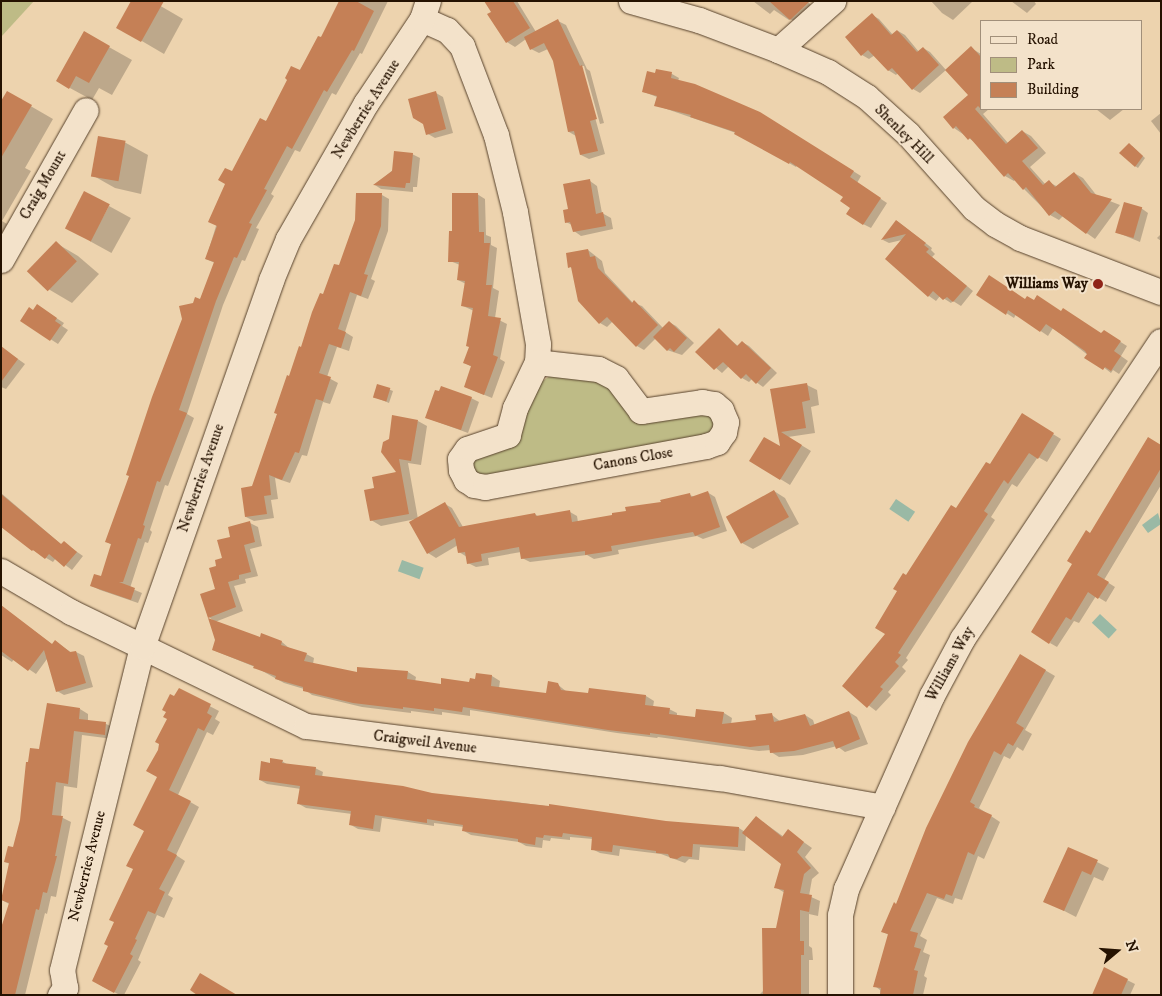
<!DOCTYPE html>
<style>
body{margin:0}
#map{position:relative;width:1162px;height:996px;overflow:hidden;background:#edd3ae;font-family:"IM FELL DW Pica",serif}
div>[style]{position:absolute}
.green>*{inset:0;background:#bebb86}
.water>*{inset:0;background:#9ab9a5;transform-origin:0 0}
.shadow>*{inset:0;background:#0003;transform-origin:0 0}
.building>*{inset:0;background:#c58056;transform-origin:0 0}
.roads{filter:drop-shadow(0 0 1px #57422c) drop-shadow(0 0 1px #57422c)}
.minor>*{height:25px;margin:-12.5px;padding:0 12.5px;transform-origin:12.5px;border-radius:12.5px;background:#f3e2ca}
.dots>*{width:14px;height:14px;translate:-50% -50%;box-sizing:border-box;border:2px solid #f3e2ca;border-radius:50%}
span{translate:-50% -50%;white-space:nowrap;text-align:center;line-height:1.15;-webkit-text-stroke:4px #f3e2ca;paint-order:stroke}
.street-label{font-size:15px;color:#251201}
.poi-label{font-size:15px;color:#251201;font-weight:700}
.right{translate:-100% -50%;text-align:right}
.frame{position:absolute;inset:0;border:2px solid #251201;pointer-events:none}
.legend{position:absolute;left:980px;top:20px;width:162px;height:90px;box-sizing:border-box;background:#f3e2ca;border:1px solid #a18f7a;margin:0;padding:6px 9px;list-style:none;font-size:15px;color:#251201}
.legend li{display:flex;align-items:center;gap:10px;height:25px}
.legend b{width:25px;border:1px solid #a18f7a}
.north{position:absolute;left:1092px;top:926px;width:50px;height:50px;-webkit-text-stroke:4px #f3e2ca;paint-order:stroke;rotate:72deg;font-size:14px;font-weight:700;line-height:20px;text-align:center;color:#251201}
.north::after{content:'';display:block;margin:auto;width:18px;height:22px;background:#251201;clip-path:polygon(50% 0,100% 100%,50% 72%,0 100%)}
</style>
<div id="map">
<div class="green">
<i style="clip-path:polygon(1px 1px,34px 1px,1px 37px)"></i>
<i style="clip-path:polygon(568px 371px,582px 371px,624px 397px,712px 410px,718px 433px,479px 481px,467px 461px,538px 384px,550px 376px)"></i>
</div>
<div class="water">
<i style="left:896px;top:499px;width:23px;height:12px;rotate:34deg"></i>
<i style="clip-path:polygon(1158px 513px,1161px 524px,1148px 533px,1142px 525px)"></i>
<i style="left:402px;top:560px;width:23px;height:12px;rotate:20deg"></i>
<i style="left:1100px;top:614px;width:23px;height:12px;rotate:43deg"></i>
</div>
<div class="shadow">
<i style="clip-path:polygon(152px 1px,183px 19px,164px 54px,118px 27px)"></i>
<i style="clip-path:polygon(345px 1px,388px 1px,362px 54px,360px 53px,336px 95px,332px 93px,300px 152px,295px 150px,271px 194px,274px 196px,256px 228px,259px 229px,245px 261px,242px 260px,223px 305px,187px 414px,194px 418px,168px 486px,165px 485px,150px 530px,152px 532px,148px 543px,145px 542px,130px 588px,142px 593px,138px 603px,100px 590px,92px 586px,101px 578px,112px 545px,107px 542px,194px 304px,200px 300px,215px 263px,206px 259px,232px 173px)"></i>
<i style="clip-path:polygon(486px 1px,517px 1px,536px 32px,558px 21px,566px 25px,587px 69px,590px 71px,604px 123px,600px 124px,584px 66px,581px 66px,605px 154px,589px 159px,581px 155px,576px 136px,569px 132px,554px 61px,548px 49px,539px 53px,531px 49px,526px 39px,515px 47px,507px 42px,489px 15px,493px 12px)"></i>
<i style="clip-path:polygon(753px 1px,807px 1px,815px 9px,799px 24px,790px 19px,789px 20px,774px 10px,770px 14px)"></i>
<i style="clip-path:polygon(931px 1px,973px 1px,953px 20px,942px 13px)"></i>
<i style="clip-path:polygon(1011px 1px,1034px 1px,1036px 4px,1027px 13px)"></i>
<i style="clip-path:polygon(872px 15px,879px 19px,893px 35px,898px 31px,905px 35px,919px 52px,923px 48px,930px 52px,946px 70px,920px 93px,913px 89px,898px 73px,896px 75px,888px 70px,875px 55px,869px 59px,862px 55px)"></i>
<i style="clip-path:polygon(84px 33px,132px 60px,112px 95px,99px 88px,92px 100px,57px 81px)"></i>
<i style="clip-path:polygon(971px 48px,981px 54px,981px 109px,989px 109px,983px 114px,1008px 143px,1022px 131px,1031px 136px,1046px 153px,1030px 167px,1046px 185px,1049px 182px,1058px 187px,1074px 173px,1083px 178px,1097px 196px,1120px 205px,1095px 239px,1063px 216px,1059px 220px,1050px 215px,1015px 180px,1014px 181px,1005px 176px,976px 143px,954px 128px,945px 117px,970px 95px)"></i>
<i style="clip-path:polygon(657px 70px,672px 74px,679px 78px,678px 81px,768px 118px,861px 176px,857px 183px,887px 203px,871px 228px,863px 224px,845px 197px,797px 165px,796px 167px,736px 133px,655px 105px,657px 97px,644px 92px)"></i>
<i style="clip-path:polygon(8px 93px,53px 119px,25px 168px,31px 171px,2px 221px,7px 224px,1px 235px,1px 104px)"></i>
<i style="clip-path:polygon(436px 93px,443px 97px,453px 133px,435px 138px,428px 134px)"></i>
<i style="clip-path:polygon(1096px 109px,1124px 109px,1110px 120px)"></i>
<i style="clip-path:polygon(1161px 113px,1161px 134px,1151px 121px)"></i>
<i style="clip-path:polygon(99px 137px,126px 143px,148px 155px,141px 194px,115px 188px,92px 175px)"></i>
<i style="clip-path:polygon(1132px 146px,1145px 158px,1138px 168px,1135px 166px)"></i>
<i style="clip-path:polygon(412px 154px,420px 158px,417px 187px,413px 187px,413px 192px,381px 189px,375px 185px)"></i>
<i style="clip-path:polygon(590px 181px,597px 186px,602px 213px,611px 218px,613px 229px,581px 236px,574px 231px,572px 225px,566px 222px,569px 210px)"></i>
<i style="clip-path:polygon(477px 194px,485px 199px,486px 235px,491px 237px,491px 245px,497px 248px,493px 288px,499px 291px,495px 318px,507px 324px,500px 359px,505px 362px,492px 398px,465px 387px,472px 367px,465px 363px,470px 347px,474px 311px,463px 306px,466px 284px,458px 280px,460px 265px,450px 261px,453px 232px)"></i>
<i style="clip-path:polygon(382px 195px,389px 199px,388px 231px,371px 279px,375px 281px,368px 299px,357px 295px,345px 332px,353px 337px,349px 351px,337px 347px,327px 377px,338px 383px,330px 404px,323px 402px,307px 456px,302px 455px,290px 483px,275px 478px,278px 499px,271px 500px,274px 518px,254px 521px,246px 517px,253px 488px,289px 378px,324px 296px)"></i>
<i style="left:109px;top:206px;width:25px;height:40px;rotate:29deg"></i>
<i style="clip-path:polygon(1141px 208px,1148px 213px,1140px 242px,1116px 232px)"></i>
<i style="clip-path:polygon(897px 221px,932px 248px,931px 250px,935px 254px,932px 257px,973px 291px,961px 306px,953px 301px,951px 303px,940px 296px,936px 301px,929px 296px,886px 259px,902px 240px,889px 243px,883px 240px)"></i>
<i style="clip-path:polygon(1161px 234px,1161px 241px,1157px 238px)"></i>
<i style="clip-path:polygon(56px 243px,78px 256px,99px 274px,72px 303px,50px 290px,29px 272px)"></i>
<i style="clip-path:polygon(588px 250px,602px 261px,605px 273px,633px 303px,642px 306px,663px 328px,669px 322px,676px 326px,694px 343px,682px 355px,667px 350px,656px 338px,644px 350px,637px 346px,613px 321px,607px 327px,600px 323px,573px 268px,570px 267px)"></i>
<i style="clip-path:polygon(978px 295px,1025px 300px,1061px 312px,1102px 334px,1111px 336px,1127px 346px,1121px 356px,1128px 361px,1119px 374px,1113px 370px,1111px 373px,1053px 328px,1048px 336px,1016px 314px,1014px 318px)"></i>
<i style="clip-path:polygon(44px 310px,64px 323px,62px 326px,68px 330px,58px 344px,21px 320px,34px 311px)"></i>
<i style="clip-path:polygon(719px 330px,738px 346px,742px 342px,749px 346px,777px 373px,763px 387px,752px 379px,749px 382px,742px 378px,729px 366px,722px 373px,697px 352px)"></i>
<i style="clip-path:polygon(1px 347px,25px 364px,6px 389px,1px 387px)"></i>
<i style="clip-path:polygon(378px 385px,393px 391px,389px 403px,377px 398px)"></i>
<i style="clip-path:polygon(807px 385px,817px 390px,819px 405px,811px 407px,815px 433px,788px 437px,811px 451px,790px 485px,751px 461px,781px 449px,772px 390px)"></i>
<i style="clip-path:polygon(471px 398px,479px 402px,468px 433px,427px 418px)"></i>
<i style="clip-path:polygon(1022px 415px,1061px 439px,1047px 462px,1038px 457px,1017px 487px,1012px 484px,991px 517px,995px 520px,906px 658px,908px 660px,902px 667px,906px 671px,888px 692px,891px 695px,876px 711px,843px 686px,887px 634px,906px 576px,990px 466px)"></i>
<i style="clip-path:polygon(418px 421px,427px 426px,421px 465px,408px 463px,418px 519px,445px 504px,452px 508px,463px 527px,535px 514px,539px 517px,570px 512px,577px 516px,578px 522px,613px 516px,690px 495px,694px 497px,707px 492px,715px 497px,727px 531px,703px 539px,697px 536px,618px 550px,619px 554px,594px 559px,587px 555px,530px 562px,522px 558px,521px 552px,488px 558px,489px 565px,476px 567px,468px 563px,467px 557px,459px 552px,458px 545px,436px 558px,428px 553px,416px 519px,381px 526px,371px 520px,375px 489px,399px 473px,382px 452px)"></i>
<i style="clip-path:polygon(1161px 446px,1161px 485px,1104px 580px,1115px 587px,1106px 602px,1096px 596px,1079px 623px,1074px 621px,1057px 647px,1050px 643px,1091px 535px)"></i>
<i style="clip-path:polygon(774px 491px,785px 498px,799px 524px,753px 549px,742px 543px)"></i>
<i style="clip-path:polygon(1px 493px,62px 545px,64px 543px,83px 556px,72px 570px,56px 558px,53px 562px,33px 550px,1px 525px)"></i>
<i style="clip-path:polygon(250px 523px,258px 527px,262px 546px,250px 549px,258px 576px,245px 579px,246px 583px,234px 586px,243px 611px,215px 622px,209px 617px,216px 589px,218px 566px,231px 538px)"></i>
<i style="clip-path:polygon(1px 606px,53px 645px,56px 642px,72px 653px,76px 652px,84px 656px,93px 687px,64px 695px,57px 691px,47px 659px,36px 674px,14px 659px,12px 662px,1px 655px)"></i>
<i style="clip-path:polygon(261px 638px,282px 642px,289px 648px,306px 654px,314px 658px,313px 664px,358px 674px,408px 672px,416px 677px,415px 682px,442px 685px,470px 683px,476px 680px,477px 674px,492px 676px,500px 681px,499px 688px,547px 694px,557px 684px,567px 692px,590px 695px,590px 689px,646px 696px,654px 701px,653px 707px,669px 709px,677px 713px,677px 716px,696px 718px,724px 713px,732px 718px,731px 724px,757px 721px,772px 715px,781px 722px,805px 715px,813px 720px,815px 726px,849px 712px,857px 717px,868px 744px,845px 752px,837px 746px,803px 755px,779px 757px,771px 752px,771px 750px,759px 751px,658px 737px,657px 738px,617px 733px,470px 710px,470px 716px,442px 712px,442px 715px,411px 711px,411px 713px,362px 707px,312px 695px,304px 689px,284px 683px,255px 667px,213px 650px)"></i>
<i style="clip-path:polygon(1021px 656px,1055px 676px,1025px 730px,1032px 734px,1023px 751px,1017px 747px,1010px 759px,1004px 756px,979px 808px,1000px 822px,984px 859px,978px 856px,962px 900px,955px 898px,953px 904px,937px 898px,920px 936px,927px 940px,923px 952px,930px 955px,924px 976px,927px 978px,923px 995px,880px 995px,880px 990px,875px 986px,889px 935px,883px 932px)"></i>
<i style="clip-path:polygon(179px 690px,219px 711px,215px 719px,220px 722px,213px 735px,207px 732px,178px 795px,199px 807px,176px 855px,185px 861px,168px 895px,173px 898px,164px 918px,157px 915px,138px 960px,141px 962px,124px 995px,120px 995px,102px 986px,110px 946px,145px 831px,159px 777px,159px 750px)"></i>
<i style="clip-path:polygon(80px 709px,88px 714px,88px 721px,106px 724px,115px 728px,113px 739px,82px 735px,77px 788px,64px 786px,61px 817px,71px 822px,56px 897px,51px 896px,47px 914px,45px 913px,25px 995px,1px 995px,9px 904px,2px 900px,10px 864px,5px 862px,14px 849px,40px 750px)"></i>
<i style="clip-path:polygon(282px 761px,288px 765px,315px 768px,323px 772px,322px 777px,467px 799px,499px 802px,500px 800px,666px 822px,739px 828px,745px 832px,756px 817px,784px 837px,788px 831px,812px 848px,805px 857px,819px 873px,812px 879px,809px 896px,820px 901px,818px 916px,809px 914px,809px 946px,812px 948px,813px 960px,809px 960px,809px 995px,759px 995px,764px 990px,785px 893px,775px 887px,783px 863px,746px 835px,745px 851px,700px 847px,699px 860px,689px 859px,685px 863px,661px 854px,620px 849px,619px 856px,600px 853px,592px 849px,593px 839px,570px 837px,570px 840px,551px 838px,550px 841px,543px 840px,542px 848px,526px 846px,519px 842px,471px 835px,464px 831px,464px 827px,434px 823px,434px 826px,382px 818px,380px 832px,358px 829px,351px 825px,352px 814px,306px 808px,299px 804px,301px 789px,267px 784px,260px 780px,271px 764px)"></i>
<i style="clip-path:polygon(1069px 848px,1109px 868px,1103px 881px,1094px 877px,1076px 917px,1045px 901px)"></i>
<i style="clip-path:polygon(1127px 980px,1135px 984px,1130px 995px,1093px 995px)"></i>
</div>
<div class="building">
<i style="clip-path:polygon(131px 1px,164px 1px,141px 42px,116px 28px)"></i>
<i style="clip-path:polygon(339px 1px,356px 1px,374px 11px,354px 51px,352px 50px,327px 92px,324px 90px,292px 149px,287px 146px,264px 189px,267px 190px,249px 223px,252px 224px,237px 258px,234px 257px,216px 301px,179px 410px,187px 413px,160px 482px,157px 481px,143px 525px,145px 526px,141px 539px,138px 538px,123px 582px,119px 582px,135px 588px,131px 600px,90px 586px,94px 574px,101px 576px,111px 544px,105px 542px,129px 476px,126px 475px,152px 397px,182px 319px,179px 306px,193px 303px,195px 297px,200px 299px,214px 262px,205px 259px,217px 226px,208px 222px,225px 184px,218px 180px,225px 168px,232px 171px,260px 118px,266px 121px,287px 80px,285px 78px,291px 66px,300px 70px,318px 36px,321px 37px)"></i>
<i style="clip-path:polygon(484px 1px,513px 1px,530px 28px,506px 43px,487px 14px,491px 12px)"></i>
<i style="clip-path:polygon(769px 1px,810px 1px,790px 20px)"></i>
<i style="clip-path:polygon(872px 13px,891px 35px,897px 30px,917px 52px,923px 47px,939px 65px,912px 90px,892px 68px,888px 71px,868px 50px,861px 56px,845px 37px)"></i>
<i style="clip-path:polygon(558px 19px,580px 66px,582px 65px,597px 119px,590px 121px,598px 151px,580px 155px,574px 131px,568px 132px,553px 61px,544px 43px,530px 50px,524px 37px)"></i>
<i style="clip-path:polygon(84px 31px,110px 46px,89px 83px,76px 76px,69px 89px,56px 81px)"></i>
<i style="clip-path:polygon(971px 46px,981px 57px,981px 109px,978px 106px,975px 109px,1006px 144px,1022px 130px,1038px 148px,1022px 161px,1043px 185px,1049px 180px,1055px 187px,1074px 172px,1091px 193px,1112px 199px,1086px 234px,1055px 211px,1049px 216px,1026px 187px,1023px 190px,1008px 173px,1004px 177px,970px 138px,968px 140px,956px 126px,953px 129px,943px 117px,968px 95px,945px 70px)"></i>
<i style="clip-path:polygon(656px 69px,672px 72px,671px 78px,695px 84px,760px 112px,854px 171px,850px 177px,881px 198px,863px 225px,846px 214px,850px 208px,840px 201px,843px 197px,790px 162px,789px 164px,734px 134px,735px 132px,690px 117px,691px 115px,654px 106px,657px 96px,642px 92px,647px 71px,655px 73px)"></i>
<i style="clip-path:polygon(7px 91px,32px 105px,1px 158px,1px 101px)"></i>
<i style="clip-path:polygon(436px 91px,446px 129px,426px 135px,423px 124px,413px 118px,408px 99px)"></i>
<i style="left:98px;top:136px;width:28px;height:41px;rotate:10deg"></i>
<i style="clip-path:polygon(1129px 143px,1143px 156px,1135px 167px,1119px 153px)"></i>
<i style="clip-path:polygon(394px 151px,413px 153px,410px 183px,406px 183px,405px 188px,373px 185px,392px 171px)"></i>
<i style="clip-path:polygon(590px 179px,596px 214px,603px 212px,606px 226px,573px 232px,570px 222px,565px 223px,563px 210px,568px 209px,563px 184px)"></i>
<i style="left:84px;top:191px;width:29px;height:42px;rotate:27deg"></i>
<i style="clip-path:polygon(356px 193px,382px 193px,381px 226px,364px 274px,368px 275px,361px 296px,350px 292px,338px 329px,346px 332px,341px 348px,329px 344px,319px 373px,331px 377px,323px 401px,316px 399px,299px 453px,295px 452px,282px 480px,269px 475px,271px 495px,264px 496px,267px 514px,245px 517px,241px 488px,252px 486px,277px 414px,274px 413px,287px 375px,289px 376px,299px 346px,301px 347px,312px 312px,320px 293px,323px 294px,334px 264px,339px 265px,355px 220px)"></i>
<i style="clip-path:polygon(452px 193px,478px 193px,479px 232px,484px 232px,484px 243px,490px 243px,486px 285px,492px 285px,488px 316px,501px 318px,493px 355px,498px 357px,484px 395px,464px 387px,471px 366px,463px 363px,469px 347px,466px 346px,473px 308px,461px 306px,465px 281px,457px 280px,459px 262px,448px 262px,449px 231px,452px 231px)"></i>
<i style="left:1124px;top:202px;width:19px;height:32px;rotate:16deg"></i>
<i style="clip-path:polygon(896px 220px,926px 243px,924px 245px,929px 249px,926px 252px,967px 286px,953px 302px,947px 297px,943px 300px,933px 291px,928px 297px,885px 259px,906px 234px,881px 240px)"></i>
<i style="left:56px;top:241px;width:29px;height:42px;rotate:44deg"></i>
<i style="clip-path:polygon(588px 249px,590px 257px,595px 256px,598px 268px,632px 303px,634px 300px,658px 325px,636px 347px,607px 317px,599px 324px,578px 301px,571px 267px,568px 268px,566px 253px)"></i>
<i style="clip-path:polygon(989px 275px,1025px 299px,1027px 296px,1034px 300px,1037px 295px,1061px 311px,1063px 308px,1101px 333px,1104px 330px,1121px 341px,1114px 351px,1121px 356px,1111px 371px,1105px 367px,1103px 370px,1084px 358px,1087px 354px,1085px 351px,1046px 324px,1040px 332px,1008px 310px,1006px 315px,976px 295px)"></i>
<i style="clip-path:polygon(37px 304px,57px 318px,55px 321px,61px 325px,50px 341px,20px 321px,29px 307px,33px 310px)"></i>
<i style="clip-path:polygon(669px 321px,687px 338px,674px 352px,670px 348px,667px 351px,653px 337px)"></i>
<i style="clip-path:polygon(719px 328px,737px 346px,742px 341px,771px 368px,756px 384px,746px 374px,741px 379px,723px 362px,714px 370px,695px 352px)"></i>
<i style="clip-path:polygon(1px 346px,18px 359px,1px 382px)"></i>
<i style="clip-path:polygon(807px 383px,810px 400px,802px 402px,806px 428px,781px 432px,802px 445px,780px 480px,749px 461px,764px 437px,780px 446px,770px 389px)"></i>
<i style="left:377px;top:384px;width:14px;height:14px;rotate:17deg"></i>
<i style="clip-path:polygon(441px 386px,472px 397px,461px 430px,425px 418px,435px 390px,439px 391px)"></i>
<i style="clip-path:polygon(1022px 413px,1054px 433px,1038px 459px,1029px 453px,1008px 484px,1004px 480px,984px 511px,988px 514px,898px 653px,901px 655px,895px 662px,899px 666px,880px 687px,883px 689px,867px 708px,842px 686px,885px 634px,875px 628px,897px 591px,893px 589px,903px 573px,906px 575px,951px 505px,956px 508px,986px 462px,990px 464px)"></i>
<i style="clip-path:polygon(392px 415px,418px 420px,411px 461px,399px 459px,409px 514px,370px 521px,364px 490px,374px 488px,372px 477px,396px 472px,381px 452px,383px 442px,389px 439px)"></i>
<i style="clip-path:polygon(1148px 437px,1161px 445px,1161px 468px,1097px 575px,1109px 582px,1098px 599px,1088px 592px,1071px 620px,1066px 617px,1049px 644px,1031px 632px,1072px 564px,1067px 561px,1086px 530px,1090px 533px)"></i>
<i style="left:774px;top:490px;width:31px;height:55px;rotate:61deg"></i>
<i style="clip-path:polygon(708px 491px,720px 527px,695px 536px,693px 532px,611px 546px,612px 551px,585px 555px,585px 551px,521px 559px,519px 547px,481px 554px,482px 561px,467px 564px,465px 552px,458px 553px,455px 538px,427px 554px,409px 522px,445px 502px,459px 527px,535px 513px,536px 516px,570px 510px,572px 522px,612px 515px,612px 513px,626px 511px,625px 507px,661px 502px,660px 500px,690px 493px,691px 497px)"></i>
<i style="clip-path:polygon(1px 494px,61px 544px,64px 541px,77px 552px,64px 567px,49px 554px,45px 559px,33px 550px,32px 551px,1px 527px)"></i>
<i style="clip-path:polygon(250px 521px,255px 542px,244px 545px,251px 572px,239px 575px,239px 579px,228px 582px,236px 607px,208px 618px,200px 594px,215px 589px,209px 568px,216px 566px,215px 560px,222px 558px,217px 540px,230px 537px,228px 527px)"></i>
<i style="clip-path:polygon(1px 605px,52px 644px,55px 640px,70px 652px,76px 651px,86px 683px,56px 692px,44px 650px,28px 671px,1px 651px)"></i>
<i style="clip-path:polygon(208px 618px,260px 637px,261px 633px,282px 641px,281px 645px,307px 653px,304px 661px,357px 672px,357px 667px,408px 671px,407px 679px,441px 684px,441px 678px,469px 682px,470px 678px,475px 679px,476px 673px,492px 675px,491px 686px,546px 693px,548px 681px,558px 683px,561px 690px,588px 693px,589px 688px,646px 695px,645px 705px,670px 708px,669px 714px,695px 717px,696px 709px,724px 712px,722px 724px,756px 720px,755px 715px,772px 713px,774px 722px,805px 714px,810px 726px,849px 711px,860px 739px,836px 749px,833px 741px,794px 751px,770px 753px,769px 745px,750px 747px,650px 733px,650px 735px,608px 730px,463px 707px,462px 712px,434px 708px,434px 711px,403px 707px,403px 709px,353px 703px,303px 691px,303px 687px,275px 679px,276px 676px,253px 668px,254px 666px,212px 650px,215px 640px)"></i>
<i style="clip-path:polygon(1020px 654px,1046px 670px,1016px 723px,1024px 728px,1013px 746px,1008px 743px,1001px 755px,994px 751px,970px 802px,975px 805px,974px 807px,992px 815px,974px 855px,968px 852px,952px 896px,946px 894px,944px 899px,927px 893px,910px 931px,918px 933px,914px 947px,921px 949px,914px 970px,918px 971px,913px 995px,880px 995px,881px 988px,873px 987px,888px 934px,881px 932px,894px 902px,896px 904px,926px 828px,968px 742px)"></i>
<i style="clip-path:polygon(179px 688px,211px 704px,207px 713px,212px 716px,204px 731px,198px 728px,169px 790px,191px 801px,167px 850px,177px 855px,159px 889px,165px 892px,155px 914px,148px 911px,135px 939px,137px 940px,130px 954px,133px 956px,114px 993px,92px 981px,108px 946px,104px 944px,114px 922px,109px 920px,133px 869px,126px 866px,144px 831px,133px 825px,157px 777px,146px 771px,158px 750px,159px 744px,155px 742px,167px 719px,163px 717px,166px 712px,162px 710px,170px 694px,174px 696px)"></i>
<i style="clip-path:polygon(47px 703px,80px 708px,79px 719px,106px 722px,105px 735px,74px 731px,68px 784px,56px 782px,52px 815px,63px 816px,55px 856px,57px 856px,47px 893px,43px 892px,39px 910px,36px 909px,15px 995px,1px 995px,1px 928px,9px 903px,1px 900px,9px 863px,4px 862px,8px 846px,13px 847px,20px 820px,26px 762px,28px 762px,30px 748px,39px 749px)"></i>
<i style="clip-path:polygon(270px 758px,283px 760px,282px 763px,316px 767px,315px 775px,403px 786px,432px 793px,549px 806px,549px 804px,666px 821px,739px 827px,738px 847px,693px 844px,692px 857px,682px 856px,677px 859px,670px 858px,668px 854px,656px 853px,656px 851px,613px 845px,612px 852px,591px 850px,592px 837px,563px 833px,562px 837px,544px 835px,543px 838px,536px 837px,535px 845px,518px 842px,518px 839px,462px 831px,463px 825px,427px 819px,427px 823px,375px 815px,373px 829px,349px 825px,351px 811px,297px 804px,300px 786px,259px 780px,261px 761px,270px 763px)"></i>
<i style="clip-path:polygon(756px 816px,782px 837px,788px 829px,804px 842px,797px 852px,811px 868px,804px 874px,800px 893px,812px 895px,809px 912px,800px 910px,800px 941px,804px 941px,804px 955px,801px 955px,801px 995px,763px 995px,762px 928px,776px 928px,784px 890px,774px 888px,781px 864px,742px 833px)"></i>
<i style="clip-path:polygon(1068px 847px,1098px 860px,1091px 875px,1082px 871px,1064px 911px,1043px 902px)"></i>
<i style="clip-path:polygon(1104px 967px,1128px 979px,1121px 995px,1092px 995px)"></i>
<i style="clip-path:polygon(200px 973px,237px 995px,197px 995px,190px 990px)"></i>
</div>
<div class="roads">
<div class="minor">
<i style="left:631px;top:1px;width:71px;rotate:15.6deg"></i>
<i style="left:699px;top:20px;width:85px;rotate:20.8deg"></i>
<i style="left:778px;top:50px;width:55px;rotate:23.7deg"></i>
<i style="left:828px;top:72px;width:46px;rotate:32.7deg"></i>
<i style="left:867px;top:97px;width:55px;rotate:42.1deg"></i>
<i style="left:908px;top:134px;width:99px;rotate:48.3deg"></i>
<i style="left:974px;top:208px;width:26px;rotate:37deg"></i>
<i style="left:995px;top:224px;width:29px;rotate:29deg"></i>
<i style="left:1020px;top:238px;width:151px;rotate:21deg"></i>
<i style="left:422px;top:19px;width:27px;rotate:24deg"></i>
<i style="left:447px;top:30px;width:22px;rotate:47deg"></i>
<i style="left:462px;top:46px;width:95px;rotate:69.1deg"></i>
<i style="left:496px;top:135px;width:79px;rotate:76.1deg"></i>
<i style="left:515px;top:212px;width:134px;rotate:80.1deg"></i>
<i style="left:538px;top:344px;width:18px;rotate:93deg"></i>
<i style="left:537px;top:362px;width:51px;rotate:115.6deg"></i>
<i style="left:515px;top:408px;width:28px;rotate:105deg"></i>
<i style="left:508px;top:435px;width:43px;rotate:161.1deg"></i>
<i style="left:467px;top:449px;width:12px;rotate:125deg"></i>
<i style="left:460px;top:459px;width:11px;rotate:85deg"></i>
<i style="left:461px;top:470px;width:11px;rotate:63deg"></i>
<i style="left:466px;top:480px;width:9px;rotate:32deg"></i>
<i style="left:474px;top:485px;width:11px;rotate:10deg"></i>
<i style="left:485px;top:487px;width:225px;rotate:-10.5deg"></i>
<i style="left:706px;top:446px;width:12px;rotate:-20deg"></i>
<i style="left:717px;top:442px;width:12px;rotate:-55deg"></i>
<i style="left:724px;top:432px;width:10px;rotate:-79deg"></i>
<i style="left:726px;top:422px;width:13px;rotate:-113deg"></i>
<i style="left:721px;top:410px;width:9px;rotate:-139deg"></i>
<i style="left:714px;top:404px;width:12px;rotate:-171deg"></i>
<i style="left:702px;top:402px;width:62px;rotate:171.6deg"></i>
<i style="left:641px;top:411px;width:41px;rotate:-127.1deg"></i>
<i style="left:616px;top:378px;width:20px;rotate:-153deg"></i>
<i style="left:598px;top:369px;width:61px;rotate:-173.5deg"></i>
<i style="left:778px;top:50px;width:74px;rotate:-41.7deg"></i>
<i style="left:1px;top:260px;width:172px;rotate:-60.5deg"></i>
<i style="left:1px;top:571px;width:81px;rotate:30.4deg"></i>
<i style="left:71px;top:612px;width:261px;rotate:25.9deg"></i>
<i style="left:306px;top:726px;width:417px;rotate:7.2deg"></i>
<i style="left:720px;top:778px;width:165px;rotate:10.1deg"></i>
<i style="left:60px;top:995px;width:9px;rotate:-54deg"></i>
<i style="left:65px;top:988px;width:18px;rotate:-99deg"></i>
<i style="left:62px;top:970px;width:333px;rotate:-76.1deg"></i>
<i style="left:142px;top:647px;width:389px;rotate:-70.6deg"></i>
<i style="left:271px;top:280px;width:44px;rotate:-67.5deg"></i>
<i style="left:288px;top:239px;width:157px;rotate:-60.2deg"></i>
<i style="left:366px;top:103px;width:101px;rotate:-56.3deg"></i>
<i style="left:422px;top:19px;width:19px;rotate:-72deg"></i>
<i style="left:840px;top:995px;width:80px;rotate:-90deg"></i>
<i style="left:840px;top:915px;width:27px;rotate:-77deg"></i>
<i style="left:846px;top:889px;width:212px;rotate:-66.1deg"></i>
<i style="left:932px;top:695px;width:64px;rotate:-61.8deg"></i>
<i style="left:962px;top:639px;width:358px;rotate:-56.3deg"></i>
</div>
</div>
<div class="dots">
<i style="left:1098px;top:284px;background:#8f2418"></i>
</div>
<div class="street-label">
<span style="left:366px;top:109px;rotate:-58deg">Newberries Avenue</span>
<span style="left:904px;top:134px;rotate:45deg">Shenley Hill</span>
<span style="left:43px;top:185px;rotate:-60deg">Craig Mount</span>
<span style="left:633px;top:459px;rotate:-10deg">Canons Close</span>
<span style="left:201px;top:478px;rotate:-71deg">Newberries Avenue</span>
<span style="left:950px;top:664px;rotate:-61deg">Williams Way</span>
<span style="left:425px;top:742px;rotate:7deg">Craigweil Avenue</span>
<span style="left:87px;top:866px;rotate:-76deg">Newberries Avenue</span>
</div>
<div class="poi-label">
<span class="right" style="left:1088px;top:284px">Williams Way</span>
</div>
<div class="frame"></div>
<ul class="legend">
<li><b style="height:6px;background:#f3e2ca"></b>Road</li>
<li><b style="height:14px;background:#bebb86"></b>Park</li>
<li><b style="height:14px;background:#c58056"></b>Building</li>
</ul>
<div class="north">N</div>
</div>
